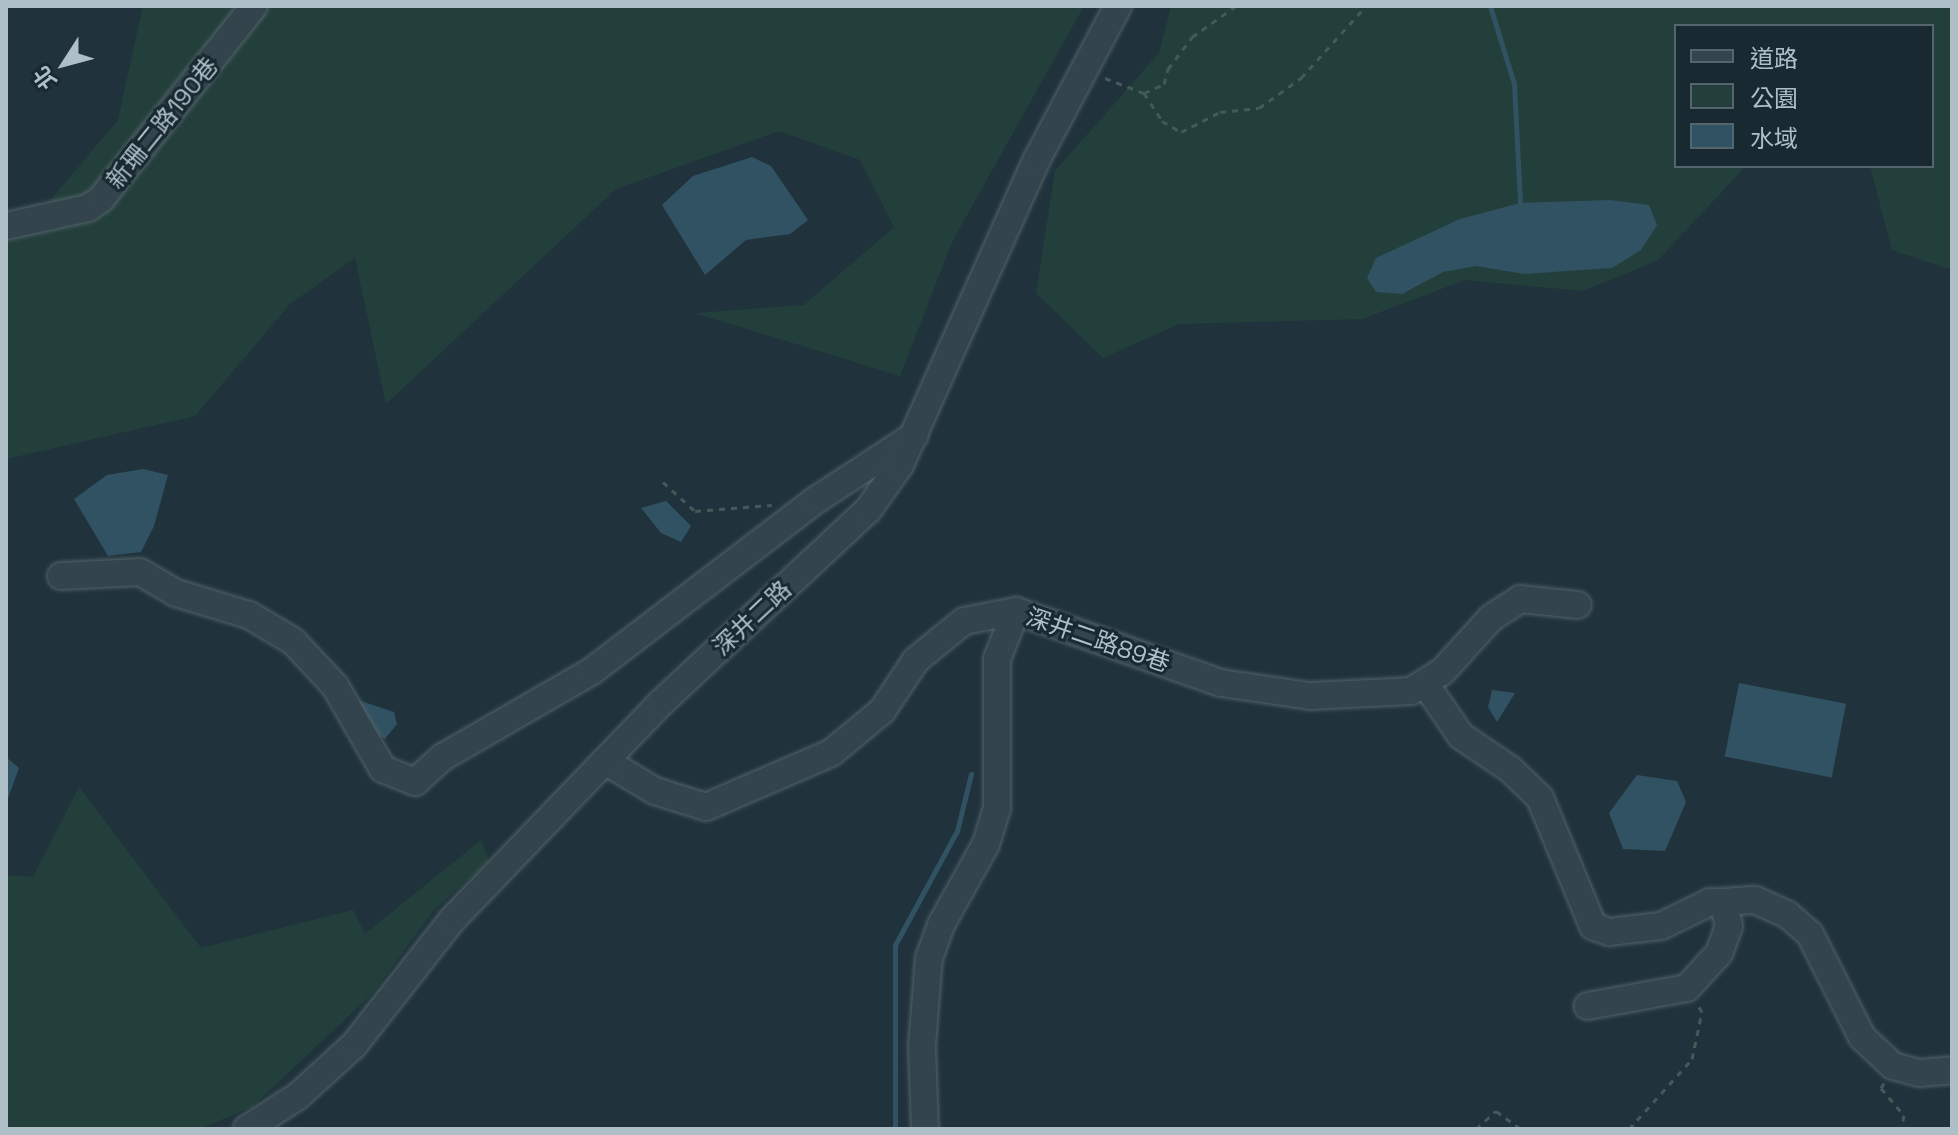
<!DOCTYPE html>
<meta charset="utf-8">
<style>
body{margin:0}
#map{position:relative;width:1958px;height:1135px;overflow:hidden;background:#20333c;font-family:"Space Grotesk","Noto Sans TC",sans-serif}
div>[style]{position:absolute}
.green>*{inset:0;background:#233f3b}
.water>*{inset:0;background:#315262;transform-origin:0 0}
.stream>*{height:5px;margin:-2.5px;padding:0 2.5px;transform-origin:2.5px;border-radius:2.5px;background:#315262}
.path>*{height:3px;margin-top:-1.5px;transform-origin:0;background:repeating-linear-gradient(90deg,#425b58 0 6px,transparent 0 12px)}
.roads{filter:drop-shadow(0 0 2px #52626a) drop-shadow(0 0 2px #52626a)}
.minor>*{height:26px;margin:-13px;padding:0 13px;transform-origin:13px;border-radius:13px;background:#34444c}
span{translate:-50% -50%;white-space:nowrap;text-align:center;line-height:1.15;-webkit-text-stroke:6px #192931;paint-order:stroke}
.street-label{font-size:24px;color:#afbfc8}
.frame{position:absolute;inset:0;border:8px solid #afbfc8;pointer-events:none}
.legend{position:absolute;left:1674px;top:24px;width:260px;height:144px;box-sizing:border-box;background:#192931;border:2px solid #55656d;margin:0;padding:10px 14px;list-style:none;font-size:24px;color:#afbfc8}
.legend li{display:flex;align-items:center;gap:16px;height:40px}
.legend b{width:40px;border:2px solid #55656d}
.north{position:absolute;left:24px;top:24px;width:80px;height:80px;-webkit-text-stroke:6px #192931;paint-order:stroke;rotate:234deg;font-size:22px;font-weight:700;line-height:32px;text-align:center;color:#afbfc8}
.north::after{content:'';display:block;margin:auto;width:28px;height:36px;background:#afbfc8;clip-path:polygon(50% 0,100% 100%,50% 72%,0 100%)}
</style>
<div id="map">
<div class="green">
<i style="clip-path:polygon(143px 6px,1084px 6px,952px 242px,900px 376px,695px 313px,804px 305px,894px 227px,860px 160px,779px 131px,616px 189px,386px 404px,355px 258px,290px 304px,195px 416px,6px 459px,6px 220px,43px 209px,118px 120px)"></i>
<i style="clip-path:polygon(1171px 6px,1952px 6px,1952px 270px,1892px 250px,1870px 166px,1932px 166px,1932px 26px,1676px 26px,1676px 166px,1746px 166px,1658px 260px,1583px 291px,1465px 280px,1362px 319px,1179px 324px,1103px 358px,1036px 293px,1055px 171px,1159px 53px)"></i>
<i style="clip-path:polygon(79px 787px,201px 948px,353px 910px,365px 934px,481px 840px,489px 861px,434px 910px,373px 993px,252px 1107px,199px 1129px,6px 1129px,6px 875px,33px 877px)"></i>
</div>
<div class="water">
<i style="clip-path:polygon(752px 157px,771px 166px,808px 220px,790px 234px,746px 240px,705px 275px,662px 205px,693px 176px)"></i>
<i style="clip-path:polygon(1610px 200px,1649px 205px,1657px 225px,1641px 250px,1612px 268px,1524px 274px,1476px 266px,1443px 272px,1402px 294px,1376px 292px,1367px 278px,1376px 258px,1460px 219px,1520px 203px)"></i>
<i style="clip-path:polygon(143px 469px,168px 475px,154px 526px,141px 552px,108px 556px,74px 499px,107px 475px)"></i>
<i style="clip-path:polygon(666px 501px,691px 526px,681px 542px,661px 533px,641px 508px)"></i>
<i style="left:1739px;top:683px;width:109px;height:75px;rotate:11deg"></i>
<i style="clip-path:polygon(1492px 690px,1515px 693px,1497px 722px,1488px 707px)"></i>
<i style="clip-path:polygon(358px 700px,394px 712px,397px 724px,385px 739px,369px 729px)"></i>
<i style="clip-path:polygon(6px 757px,19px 768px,6px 804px)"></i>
<i style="clip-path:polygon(1637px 775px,1677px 781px,1686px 802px,1665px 851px,1623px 849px,1609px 813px)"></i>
</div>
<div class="stream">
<i style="left:1490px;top:6px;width:82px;rotate:72.9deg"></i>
<i style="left:1514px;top:84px;width:119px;rotate:87.1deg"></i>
<i style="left:895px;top:1129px;width:184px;rotate:-90deg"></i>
<i style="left:895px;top:945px;width:130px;rotate:-61.5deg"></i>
<i style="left:957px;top:831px;width:59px;rotate:-76.2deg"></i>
</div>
<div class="path">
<i style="left:1105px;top:78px;width:42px;rotate:21deg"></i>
<i style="left:1144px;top:93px;width:33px;rotate:57deg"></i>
<i style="left:1162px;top:121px;width:22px;rotate:30deg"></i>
<i style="left:1181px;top:132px;width:44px;rotate:-27.1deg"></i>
<i style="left:1220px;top:112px;width:39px;rotate:-6deg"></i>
<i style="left:1259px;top:108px;width:52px;rotate:-35.5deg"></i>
<i style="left:1301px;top:78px;width:97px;rotate:-47.9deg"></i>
<i style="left:1144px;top:93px;width:22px;rotate:-24deg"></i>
<i style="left:1164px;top:84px;width:16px;rotate:-75deg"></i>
<i style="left:1168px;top:69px;width:40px;rotate:-53deg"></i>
<i style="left:1192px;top:37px;width:54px;rotate:-35.2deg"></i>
<i style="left:663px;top:482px;width:43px;rotate:42.2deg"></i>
<i style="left:695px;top:511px;width:77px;rotate:-4.5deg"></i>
<i style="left:1884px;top:1083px;width:6px;rotate:121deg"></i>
<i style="left:1881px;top:1088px;width:35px;rotate:50deg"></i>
<i style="left:1904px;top:1115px;width:14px;rotate:102deg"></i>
<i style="left:1476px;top:1129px;width:27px;rotate:-42deg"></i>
<i style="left:1496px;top:1111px;width:31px;rotate:36deg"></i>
<i style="left:1629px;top:1129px;width:94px;rotate:-48deg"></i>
<i style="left:1692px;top:1059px;width:48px;rotate:-78deg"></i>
<i style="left:1702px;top:1012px;width:8px;rotate:-120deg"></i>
</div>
<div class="roads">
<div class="minor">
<i style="left:6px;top:226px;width:84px;rotate:-12.4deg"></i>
<i style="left:88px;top:208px;width:16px;rotate:-35deg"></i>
<i style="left:101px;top:199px;width:246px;rotate:-51.6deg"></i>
<i style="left:61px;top:576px;width:79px;rotate:-2.9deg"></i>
<i style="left:140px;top:572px;width:42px;rotate:30.3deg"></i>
<i style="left:176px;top:593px;width:76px;rotate:16.8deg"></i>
<i style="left:249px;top:615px;width:51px;rotate:30.6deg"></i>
<i style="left:293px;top:641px;width:62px;rotate:47deg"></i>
<i style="left:335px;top:686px;width:96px;rotate:60deg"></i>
<i style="left:383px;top:769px;width:35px;rotate:22deg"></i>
<i style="left:415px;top:782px;width:38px;rotate:-42deg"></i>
<i style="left:443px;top:757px;width:172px;rotate:-30deg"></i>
<i style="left:592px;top:671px;width:282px;rotate:-37.4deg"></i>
<i style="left:816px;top:500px;width:118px;rotate:-33.3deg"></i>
<i style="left:1426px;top:685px;width:62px;rotate:55.5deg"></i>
<i style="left:1461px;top:736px;width:59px;rotate:34deg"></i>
<i style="left:1510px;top:769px;width:42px;rotate:44deg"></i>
<i style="left:1540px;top:798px;width:139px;rotate:67.5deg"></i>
<i style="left:1593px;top:926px;width:17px;rotate:21deg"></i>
<i style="left:1609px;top:932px;width:52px;rotate:-6.6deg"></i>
<i style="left:1661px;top:926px;width:55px;rotate:-26.1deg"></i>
<i style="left:1710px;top:902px;width:13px"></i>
<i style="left:1723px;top:902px;width:25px;rotate:76deg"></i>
<i style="left:1729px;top:926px;width:29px;rotate:110deg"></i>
<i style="left:1719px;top:953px;width:47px;rotate:132.4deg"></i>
<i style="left:1687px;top:988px;width:101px;rotate:169.7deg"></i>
<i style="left:605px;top:761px;width:58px;rotate:31deg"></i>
<i style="left:655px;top:791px;width:53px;rotate:17.4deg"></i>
<i style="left:706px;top:807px;width:136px;rotate:-23.4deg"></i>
<i style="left:831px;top:753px;width:66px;rotate:-39.5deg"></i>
<i style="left:882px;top:711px;width:61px;rotate:-56.3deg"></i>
<i style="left:916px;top:660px;width:62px;rotate:-39.1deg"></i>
<i style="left:964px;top:621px;width:53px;rotate:-10.9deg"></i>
<i style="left:1016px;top:611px;width:217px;rotate:19.4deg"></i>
<i style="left:1221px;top:683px;width:90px;rotate:8.3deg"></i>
<i style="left:1310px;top:696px;width:101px;rotate:-2.8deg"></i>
<i style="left:1411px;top:691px;width:36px;rotate:-32deg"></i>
<i style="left:1442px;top:672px;width:73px;rotate:-47.8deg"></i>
<i style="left:1491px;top:618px;width:35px;rotate:-33deg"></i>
<i style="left:1520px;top:599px;width:58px;rotate:5.9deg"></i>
<i style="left:1723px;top:902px;width:32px;rotate:-4deg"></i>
<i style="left:1755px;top:900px;width:36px;rotate:24deg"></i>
<i style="left:1788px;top:915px;width:29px;rotate:41deg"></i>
<i style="left:1810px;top:934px;width:115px;rotate:63.2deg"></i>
<i style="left:1862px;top:1037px;width:42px;rotate:43.1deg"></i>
<i style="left:1893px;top:1066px;width:28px;rotate:15deg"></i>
<i style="left:1920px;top:1073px;width:32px;rotate:-5deg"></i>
<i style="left:247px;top:1129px;width:61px;rotate:-32.9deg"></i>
<i style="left:298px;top:1096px;width:76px;rotate:-42.3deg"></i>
<i style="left:354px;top:1045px;width:159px;rotate:-51.9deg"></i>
<i style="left:452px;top:920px;width:303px;rotate:-46.1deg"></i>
<i style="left:662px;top:702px;width:282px;rotate:-43deg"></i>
<i style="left:868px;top:510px;width:55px;rotate:-54.6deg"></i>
<i style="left:900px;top:465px;width:335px;rotate:-65.9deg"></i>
<i style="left:1037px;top:159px;width:173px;rotate:-62.1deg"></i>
<i style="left:925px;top:1129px;width:83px;rotate:-92.1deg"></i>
<i style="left:922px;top:1046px;width:88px;rotate:-85.5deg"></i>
<i style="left:929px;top:958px;width:37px;rotate:-70deg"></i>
<i style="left:942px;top:923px;width:90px;rotate:-60.9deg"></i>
<i style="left:986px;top:844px;width:37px;rotate:-73deg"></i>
<i style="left:997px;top:809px;width:150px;rotate:-90deg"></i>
<i style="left:997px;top:659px;width:52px;rotate:-68.4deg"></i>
</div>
</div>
<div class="street-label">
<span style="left:162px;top:123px;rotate:-51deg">新珊二路190巷</span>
<span style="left:752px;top:618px;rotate:-43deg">深井二路</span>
<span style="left:1098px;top:640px;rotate:19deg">深井二路89巷</span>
</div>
<div class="frame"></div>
<ul class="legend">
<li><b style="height:10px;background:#34444c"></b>道路</li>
<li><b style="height:22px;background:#233f3b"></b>公園</li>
<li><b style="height:22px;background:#315262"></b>水域</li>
</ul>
<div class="north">北</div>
</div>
